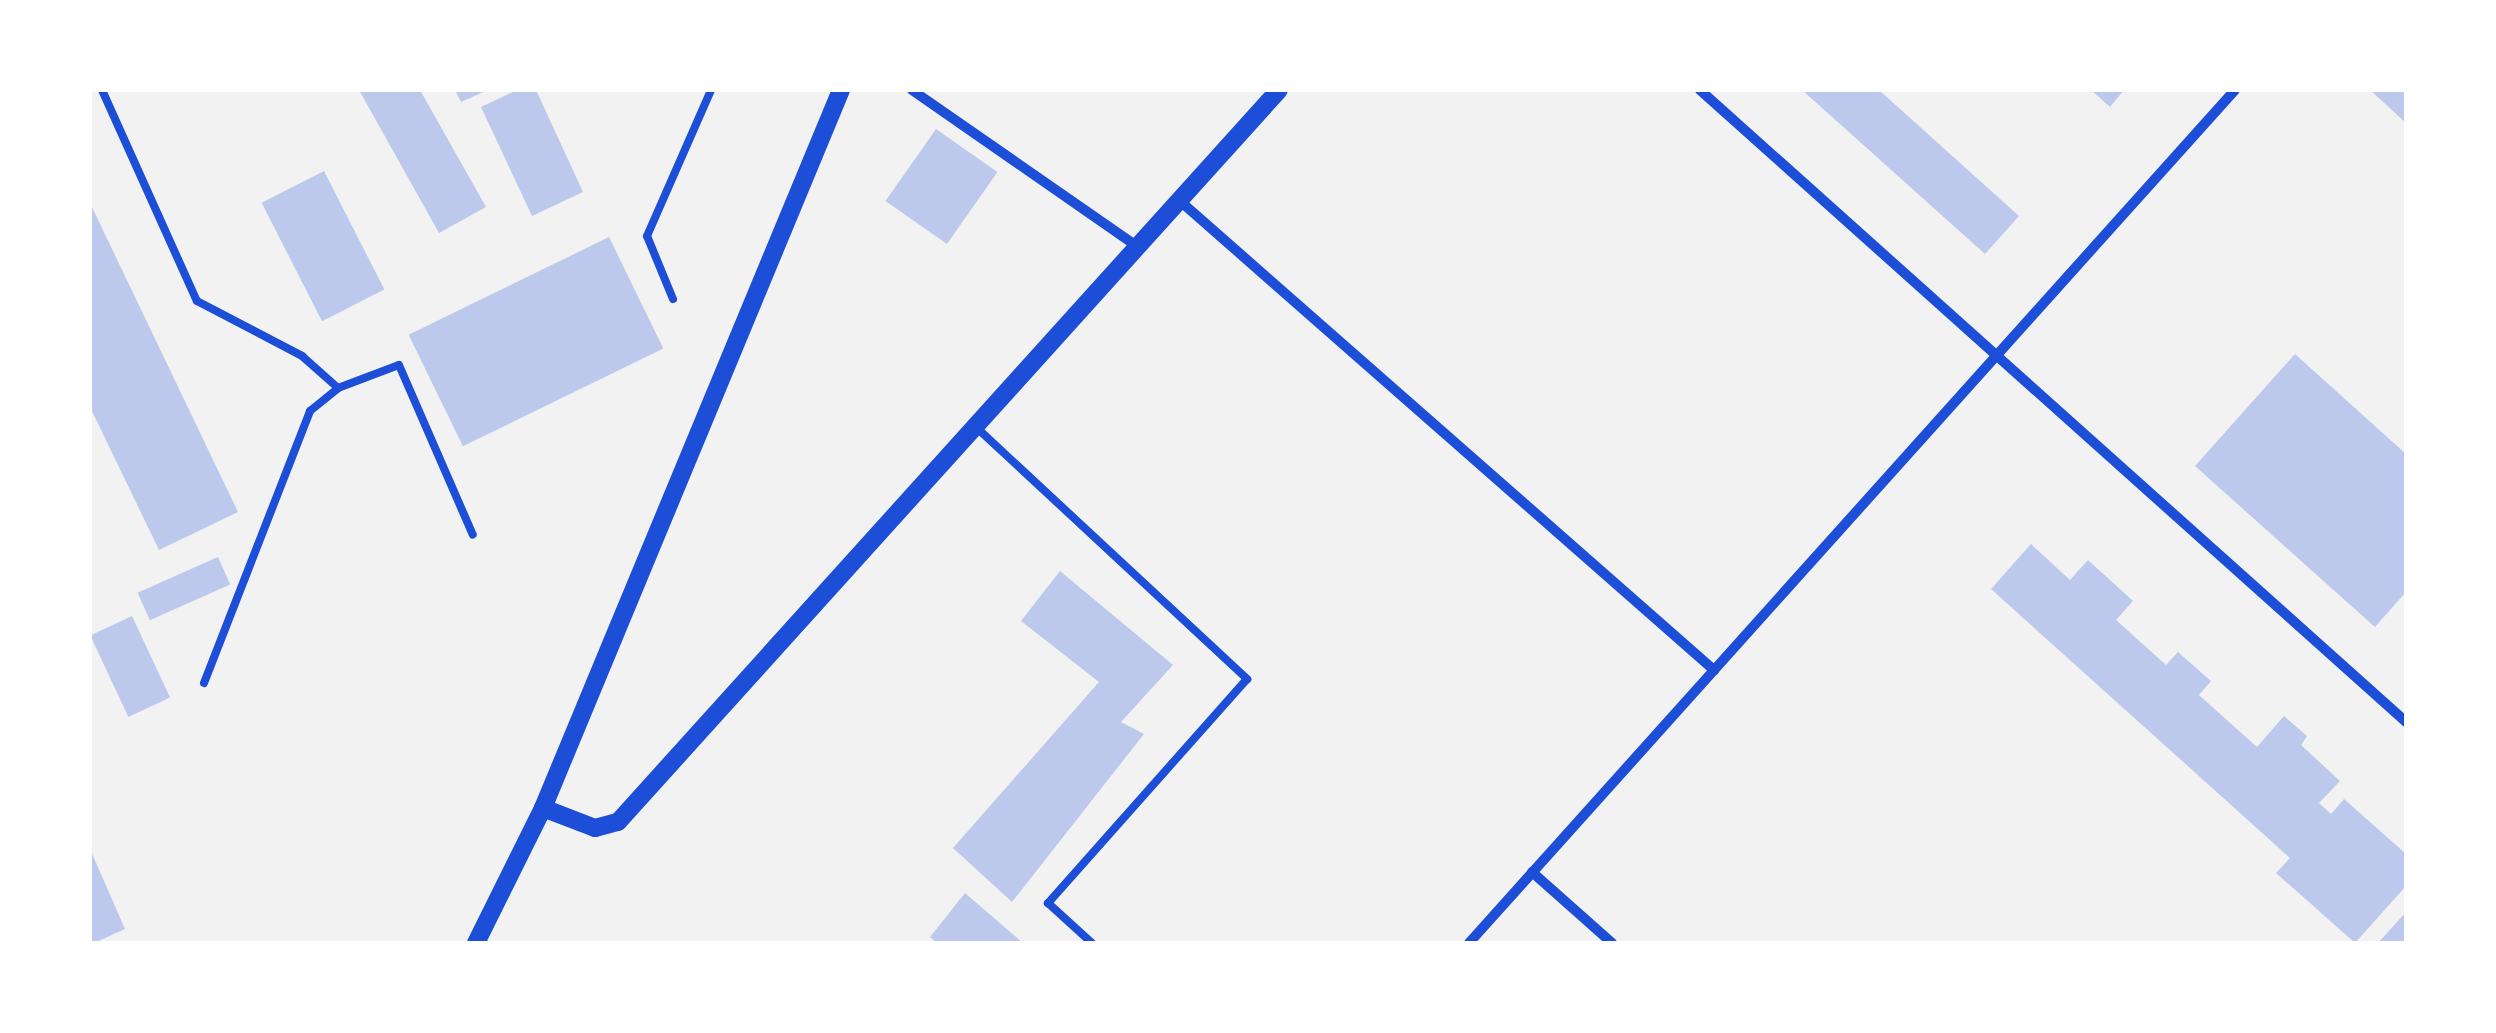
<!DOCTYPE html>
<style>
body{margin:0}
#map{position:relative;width:2496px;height:1033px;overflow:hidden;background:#f2f2f2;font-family:Lora,serif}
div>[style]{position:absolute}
.building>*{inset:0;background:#bdc9ec;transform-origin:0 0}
.service>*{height:8px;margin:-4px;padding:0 4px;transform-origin:4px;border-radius:4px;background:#1d4ed8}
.minor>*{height:10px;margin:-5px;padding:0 5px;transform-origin:5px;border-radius:5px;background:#1d4ed8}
.tertiary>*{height:18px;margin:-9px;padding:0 9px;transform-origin:9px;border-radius:9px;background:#1d4ed8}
span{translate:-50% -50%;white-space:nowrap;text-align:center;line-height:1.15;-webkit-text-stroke:10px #fff;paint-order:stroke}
.frame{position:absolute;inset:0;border:92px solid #fff;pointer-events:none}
</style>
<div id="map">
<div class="building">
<i style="clip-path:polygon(359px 90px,420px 90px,486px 207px,439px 233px)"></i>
<i style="clip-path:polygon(455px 90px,488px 90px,461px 102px)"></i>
<i style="clip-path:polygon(517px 90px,536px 90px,583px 192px,532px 216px,481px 107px)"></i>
<i style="clip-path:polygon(1802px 90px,1879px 90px,2019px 216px,1985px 254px)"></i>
<i style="clip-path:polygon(2091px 90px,2124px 90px,2110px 107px)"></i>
<i style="clip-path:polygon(2370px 90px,2406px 90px,2406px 123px)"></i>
<i style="left:936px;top:129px;width:75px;height:88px;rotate:35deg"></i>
<i style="left:324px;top:171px;width:133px;height:70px;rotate:63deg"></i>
<i style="clip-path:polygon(90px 203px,238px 512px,159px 550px,90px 407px)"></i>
<i style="left:609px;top:237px;width:124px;height:223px;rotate:64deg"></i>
<i style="clip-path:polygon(2295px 354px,2406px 454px,2406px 592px,2375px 627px,2195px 466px)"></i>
<i style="clip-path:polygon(2031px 544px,2070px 580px,2088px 560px,2133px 601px,2116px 620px,2166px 665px,2178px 652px,2211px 681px,2199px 695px,2257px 747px,2284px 716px,2307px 736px,2301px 745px,2340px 781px,2319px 803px,2331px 814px,2344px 799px,2406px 854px,2406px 886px,2355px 943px,2276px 873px,2290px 858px,1991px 589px)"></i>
<i style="left:218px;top:557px;width:30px;height:88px;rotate:66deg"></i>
<i style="clip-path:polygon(1060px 571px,1173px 665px,1121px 722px,1144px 734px,1012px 902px,953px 848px,1099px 682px,1021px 621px)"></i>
<i style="left:132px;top:616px;width:90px;height:46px;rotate:65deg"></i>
<i style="clip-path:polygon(90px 849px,125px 929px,94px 943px,90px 943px)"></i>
<i style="clip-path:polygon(965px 893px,1023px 943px,937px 943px,930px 937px)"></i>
<i style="clip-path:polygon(2406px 912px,2406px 943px,2378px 943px)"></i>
</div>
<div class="service">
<i style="left:102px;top:90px;width:231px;rotate:65.8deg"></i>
<i style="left:197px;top:301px;width:119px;rotate:27.6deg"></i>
<i style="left:302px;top:356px;width:48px;rotate:41.6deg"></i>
<i style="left:673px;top:299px;width:68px;rotate:-112.4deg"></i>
<i style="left:647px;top:236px;width:159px;rotate:-66.3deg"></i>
<i style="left:977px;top:428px;width:369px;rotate:42.9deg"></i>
<i style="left:1247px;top:679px;width:300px;rotate:131.6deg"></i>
<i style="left:1048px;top:903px;width:59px;rotate:42.3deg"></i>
<i style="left:204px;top:683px;width:292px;rotate:-68.7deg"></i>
<i style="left:310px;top:411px;width:36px;rotate:-39deg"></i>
<i style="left:338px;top:388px;width:65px;rotate:-20.7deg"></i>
<i style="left:399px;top:365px;width:185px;rotate:66.5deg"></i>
</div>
<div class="minor">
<i style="left:912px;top:90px;width:275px;rotate:34.8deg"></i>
<i style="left:1700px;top:90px;width:948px;rotate:41.83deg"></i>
<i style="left:1180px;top:201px;width:711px;rotate:41.29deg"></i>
<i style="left:1532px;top:872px;width:107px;rotate:41.6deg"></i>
<i style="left:1469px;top:943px;width:1146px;rotate:-48.08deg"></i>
</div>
<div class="tertiary">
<i style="left:543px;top:808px;width:56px;rotate:21deg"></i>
<i style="left:595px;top:828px;width:24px;rotate:-15deg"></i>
<i style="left:618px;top:822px;width:986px;rotate:-47.92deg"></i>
<i style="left:476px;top:943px;width:151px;rotate:-63.6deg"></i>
<i style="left:543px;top:808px;width:777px;rotate:-67.46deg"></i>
</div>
<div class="frame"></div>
</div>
